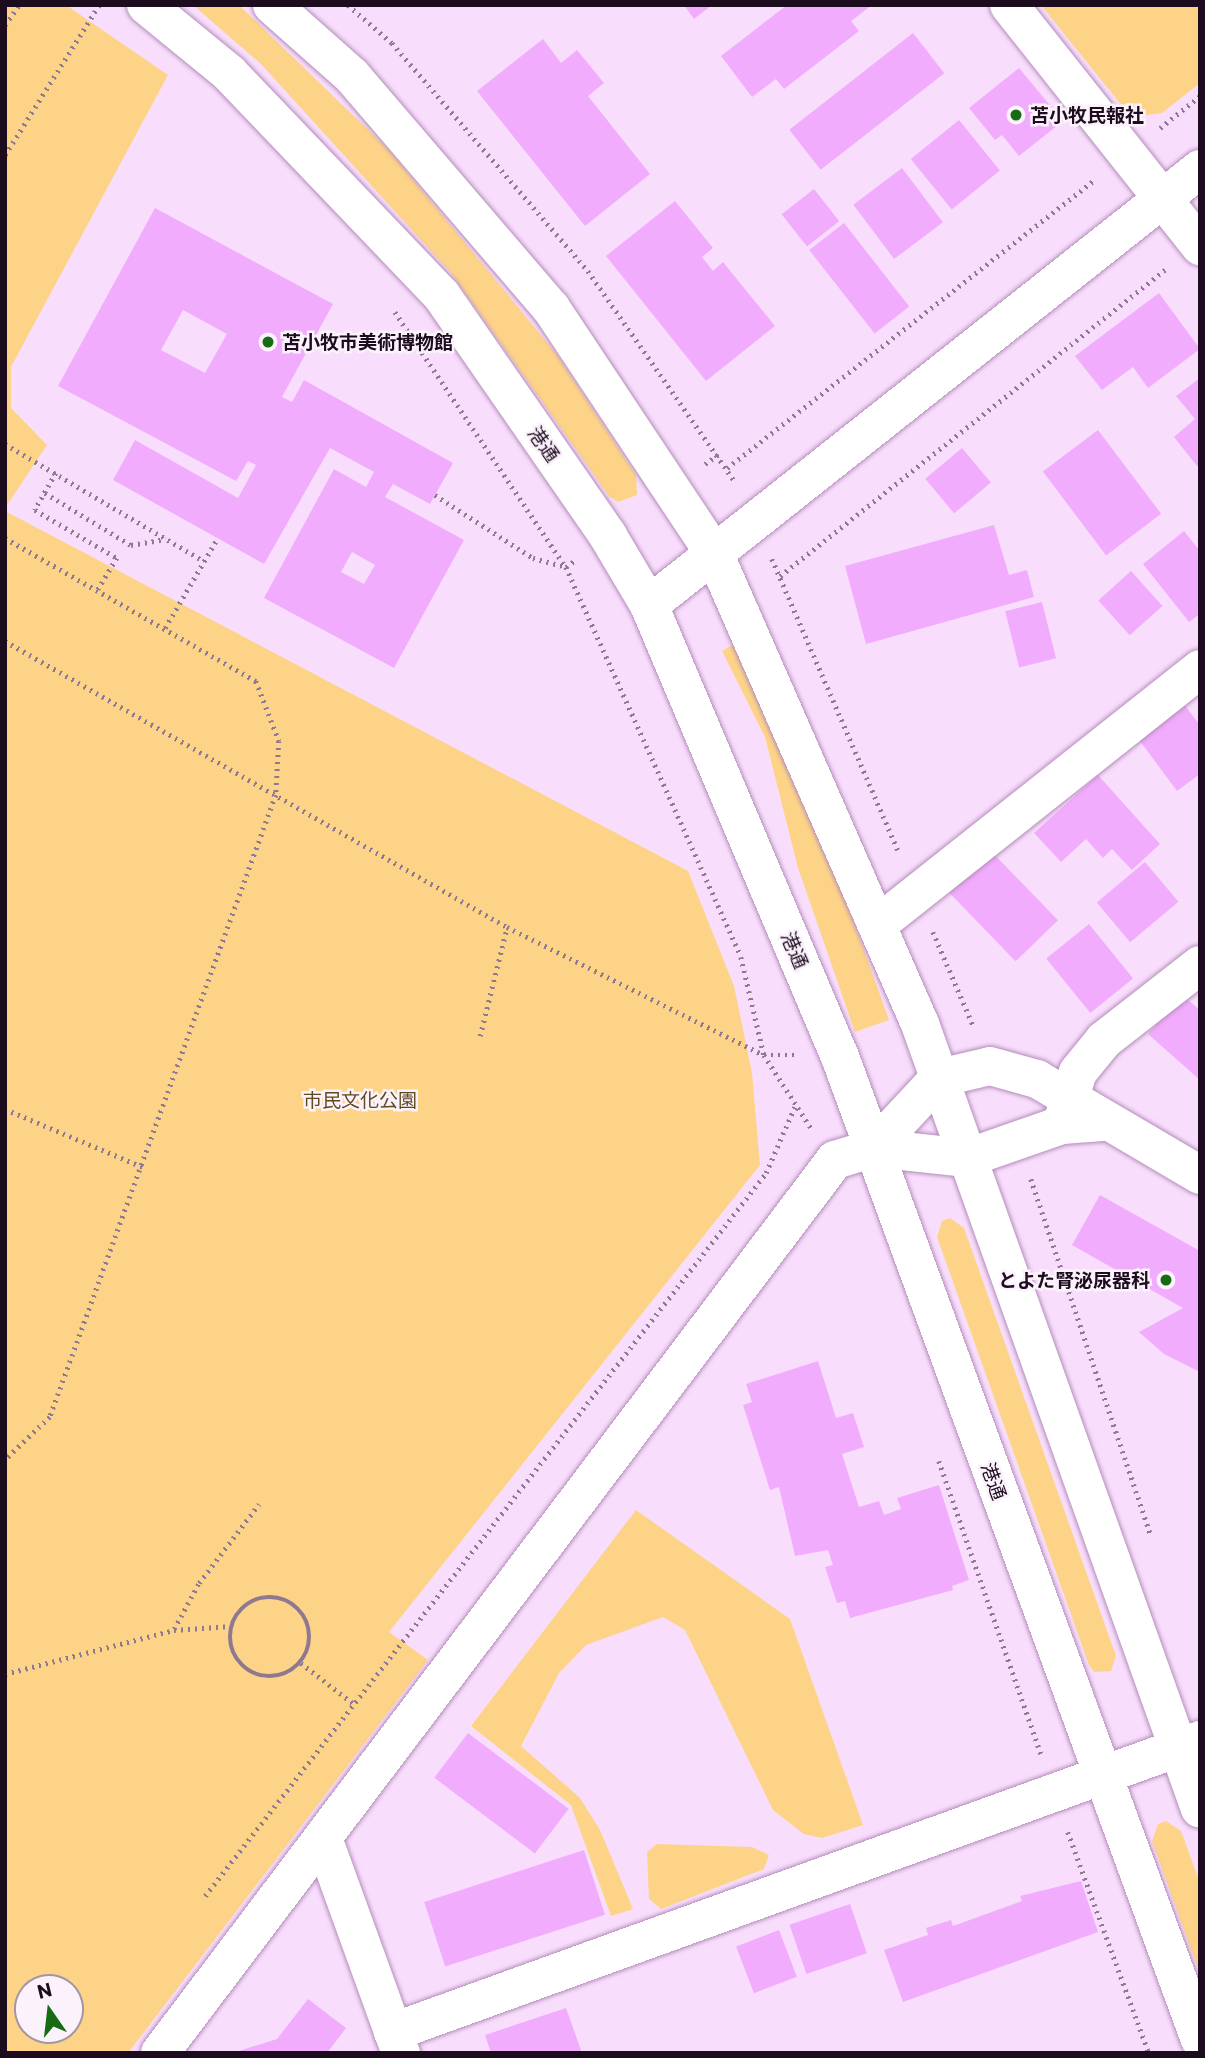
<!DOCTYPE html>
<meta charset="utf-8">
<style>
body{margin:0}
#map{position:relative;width:1205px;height:2058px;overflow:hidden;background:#f8defc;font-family:Commissioner,"Noto Sans JP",sans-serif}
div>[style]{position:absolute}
.green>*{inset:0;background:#fdd487}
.building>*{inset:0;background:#f2acfd;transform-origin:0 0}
.path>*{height:4.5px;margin-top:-2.25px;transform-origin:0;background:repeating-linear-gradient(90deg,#8e7991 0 2px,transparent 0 7px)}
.path>.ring{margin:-2.25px;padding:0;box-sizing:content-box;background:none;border:4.5px solid #8e7991;border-radius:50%}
.roads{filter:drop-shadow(0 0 2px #b58cbb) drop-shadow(0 0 2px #b58cbb)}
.minor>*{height:38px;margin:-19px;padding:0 19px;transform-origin:19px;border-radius:19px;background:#fff}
.dots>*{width:19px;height:19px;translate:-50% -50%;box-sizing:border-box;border:4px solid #fbf2fc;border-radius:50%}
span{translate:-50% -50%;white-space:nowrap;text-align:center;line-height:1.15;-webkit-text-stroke:5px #fbf2fc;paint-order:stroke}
.poi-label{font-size:19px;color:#1c0c1e;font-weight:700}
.left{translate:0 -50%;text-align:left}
.right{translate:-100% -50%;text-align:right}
.street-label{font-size:19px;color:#1c0c1e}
.park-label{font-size:19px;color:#5f4a20}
.frame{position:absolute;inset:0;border:7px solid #1c0c1e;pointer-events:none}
.north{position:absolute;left:14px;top:1974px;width:70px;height:70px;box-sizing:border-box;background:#fbf2fc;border:2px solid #a296a3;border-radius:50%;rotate:346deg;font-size:19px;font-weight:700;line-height:28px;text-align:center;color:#1c0c1e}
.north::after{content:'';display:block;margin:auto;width:24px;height:32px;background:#176b12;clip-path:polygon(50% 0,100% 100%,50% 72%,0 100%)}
</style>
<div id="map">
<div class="green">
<i style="clip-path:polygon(5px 5px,66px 5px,168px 75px,11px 367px,11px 408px,47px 445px,5px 508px)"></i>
<i style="clip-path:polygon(193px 5px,239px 5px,388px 149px,558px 356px,636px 475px,637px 495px,618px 502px,609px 496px,451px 273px,261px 64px)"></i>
<i style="clip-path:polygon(1041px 5px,1200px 5px,1200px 83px,1162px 113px,1131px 117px)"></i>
<i style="clip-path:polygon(evenodd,5px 511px,688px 871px,734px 986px,752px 1073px,760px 1165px,389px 1632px,428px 1660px,128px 2053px,5px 2053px,5px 511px,70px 1988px,70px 2030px,28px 2030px,28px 1988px,70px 1988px)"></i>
<i style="clip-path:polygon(736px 643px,829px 853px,889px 1020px,855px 1032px,798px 868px,765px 737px,722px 651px)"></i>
<i style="clip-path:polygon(950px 1218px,964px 1228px,1116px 1656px,1111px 1671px,1094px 1672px,1089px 1665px,937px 1237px,942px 1221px)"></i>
<i style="clip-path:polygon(636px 1510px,790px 1619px,863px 1825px,822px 1838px,804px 1834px,773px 1810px,685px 1630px,663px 1617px,586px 1645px,559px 1673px,521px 1746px,580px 1798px,600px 1830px,633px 1909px,611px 1916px,571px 1805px,471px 1726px)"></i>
<i style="clip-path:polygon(1166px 1821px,1181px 1831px,1200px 1883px,1200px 1974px,1152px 1841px,1158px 1824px)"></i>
<i style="clip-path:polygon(657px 1844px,752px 1847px,769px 1855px,764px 1869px,661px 1909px,649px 1899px,647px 1852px)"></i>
</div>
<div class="building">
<i style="clip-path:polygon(684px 5px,712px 5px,694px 19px)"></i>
<i style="clip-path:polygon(787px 5px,872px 5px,851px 21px,859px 31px,784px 89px,776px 79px,752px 97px,721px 56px)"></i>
<i style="left:913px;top:33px;width:51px;height:157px;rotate:52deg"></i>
<i style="clip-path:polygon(543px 39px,561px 63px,577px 50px,604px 83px,588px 96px,650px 174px,585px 226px,477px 91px)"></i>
<i style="clip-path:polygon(1019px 68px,1063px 121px,1019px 156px,1002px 135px,995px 140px,969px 108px)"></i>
<i style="left:959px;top:120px;width:65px;height:62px;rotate:51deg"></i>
<i style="left:902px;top:168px;width:68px;height:61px;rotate:53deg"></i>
<i style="left:814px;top:189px;width:41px;height:41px;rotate:52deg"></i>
<i style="clip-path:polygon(675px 201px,713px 248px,702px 257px,713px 271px,723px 262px,775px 326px,706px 381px,606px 256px)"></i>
<i style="clip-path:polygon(evenodd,155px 208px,333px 304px,282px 397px,292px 402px,304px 380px,453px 463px,430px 504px,393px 484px,385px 497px,464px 540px,394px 668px,264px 598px,334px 469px,366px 487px,374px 472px,330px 448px,264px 564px,113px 480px,135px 440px,238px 498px,256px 465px,248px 461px,236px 481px,58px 386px,155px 208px,183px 310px,227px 334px,205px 373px,161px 350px,183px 310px,155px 208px,352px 552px,375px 565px,364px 584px,341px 572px,352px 552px)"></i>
<i style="left:844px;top:223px;width:106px;height:44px;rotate:52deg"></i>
<i style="clip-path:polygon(1159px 293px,1200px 349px,1148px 388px,1133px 367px,1102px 390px,1075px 356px)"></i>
<i style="clip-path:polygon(1200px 378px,1200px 464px,1197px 466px,1174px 437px,1195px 419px,1176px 396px)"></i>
<i style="left:1098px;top:430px;width:105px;height:69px;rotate:53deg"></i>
<i style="left:962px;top:448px;width:45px;height:48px;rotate:50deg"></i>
<i style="clip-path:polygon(994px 525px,1009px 575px,1027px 570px,1034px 597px,866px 644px,845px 566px)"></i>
<i style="clip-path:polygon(1184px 531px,1200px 551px,1200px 614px,1189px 622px,1143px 564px)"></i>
<i style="left:1131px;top:571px;width:47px;height:44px;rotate:48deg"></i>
<i style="left:1042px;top:602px;width:58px;height:38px;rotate:76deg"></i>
<i style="clip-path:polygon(1183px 703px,1200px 725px,1200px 774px,1177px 791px,1137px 737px)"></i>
<i style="clip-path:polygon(1098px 775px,1160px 844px,1132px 870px,1112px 849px,1103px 858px,1086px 839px,1061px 862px,1034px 833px)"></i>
<i style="left:992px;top:852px;width:95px;height:59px;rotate:46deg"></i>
<i style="left:1145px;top:862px;width:52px;height:63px;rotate:50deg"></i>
<i style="left:1089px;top:924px;width:70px;height:55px;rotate:51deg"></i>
<i style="clip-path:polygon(1182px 995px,1200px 1010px,1200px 1080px,1148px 1034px)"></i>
<i style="clip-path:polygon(1100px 1195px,1200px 1251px,1200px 1372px,1164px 1354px,1139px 1332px,1183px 1308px,1072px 1245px)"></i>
<i style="clip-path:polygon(818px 1361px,836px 1418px,853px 1413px,864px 1447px,842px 1454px,859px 1507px,879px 1501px,884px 1515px,901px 1509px,897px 1498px,939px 1485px,969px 1580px,952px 1586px,953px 1590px,850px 1618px,845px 1601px,837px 1603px,825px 1567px,833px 1565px,828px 1550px,795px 1556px,779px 1487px,770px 1490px,743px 1405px,752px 1402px,746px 1384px)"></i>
<i style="left:468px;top:1733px;width:126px;height:56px;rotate:37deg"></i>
<i style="left:584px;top:1850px;width:68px;height:168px;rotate:72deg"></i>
<i style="clip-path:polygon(1081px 1881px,1098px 1932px,903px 2002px,884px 1950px,928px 1935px,926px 1928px,951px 1920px,953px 1926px,1022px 1901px,1020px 1896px)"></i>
<i style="left:850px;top:1904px;width:52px;height:64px;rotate:71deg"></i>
<i style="left:779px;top:1930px;width:50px;height:46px;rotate:69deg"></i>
<i style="clip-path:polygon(308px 1999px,346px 2028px,327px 2053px,232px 2053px,277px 2039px)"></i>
<i style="clip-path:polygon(566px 2008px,582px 2053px,491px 2053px,485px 2035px)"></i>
</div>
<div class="path">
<i style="left:348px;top:5px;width:58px;rotate:40.8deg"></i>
<i style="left:392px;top:43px;width:301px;rotate:49.3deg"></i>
<i style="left:588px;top:271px;width:257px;rotate:55.1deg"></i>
<i style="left:5px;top:25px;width:24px;rotate:-55deg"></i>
<i style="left:1160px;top:128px;width:51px;rotate:-38.7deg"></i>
<i style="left:5px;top:155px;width:177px;rotate:-57.9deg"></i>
<i style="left:395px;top:312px;width:307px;rotate:56.2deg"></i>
<i style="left:566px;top:567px;width:427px;rotate:65.8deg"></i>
<i style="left:741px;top:957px;width:101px;rotate:76.8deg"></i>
<i style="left:764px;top:1055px;width:87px;rotate:57.2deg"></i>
<i style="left:5px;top:444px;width:231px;rotate:30.5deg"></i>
<i style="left:705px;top:464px;width:17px;rotate:-36deg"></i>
<i style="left:727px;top:468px;width:468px;rotate:-38.1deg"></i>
<i style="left:56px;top:473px;width:43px;rotate:119.6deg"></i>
<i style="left:35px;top:510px;width:95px;rotate:30.3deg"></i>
<i style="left:117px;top:558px;width:37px;rotate:121deg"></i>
<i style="left:45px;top:493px;width:100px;rotate:31.2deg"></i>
<i style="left:131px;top:545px;width:35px;rotate:-10deg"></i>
<i style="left:435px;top:495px;width:117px;rotate:32.7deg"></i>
<i style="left:533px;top:558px;width:34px;rotate:15deg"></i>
<i style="left:566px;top:567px;width:10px;rotate:-37deg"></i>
<i style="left:5px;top:538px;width:289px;rotate:29.7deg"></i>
<i style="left:256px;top:681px;width:64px;rotate:69deg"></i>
<i style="left:279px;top:741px;width:54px;rotate:93.2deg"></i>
<i style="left:276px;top:795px;width:662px;rotate:109.97deg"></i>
<i style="left:50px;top:1417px;width:62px;rotate:136.3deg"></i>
<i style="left:772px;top:559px;width:320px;rotate:66.6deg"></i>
<i style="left:780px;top:576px;width:492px;rotate:-38.5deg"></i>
<i style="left:165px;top:628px;width:103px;rotate:-59.7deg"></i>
<i style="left:5px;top:641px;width:578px;rotate:29.67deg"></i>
<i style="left:507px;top:927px;width:287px;rotate:26.5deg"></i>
<i style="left:764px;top:1055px;width:30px"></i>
<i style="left:933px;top:932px;width:103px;rotate:66.7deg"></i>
<i style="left:480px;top:1036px;width:112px;rotate:-76.1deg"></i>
<i style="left:5px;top:1109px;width:150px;rotate:22.8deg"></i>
<i style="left:1031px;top:1179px;width:377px;rotate:71.4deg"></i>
<i style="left:939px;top:1461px;width:310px;rotate:70.8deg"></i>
<i class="ring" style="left:230px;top:1597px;width:75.5px;height:75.5px"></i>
<i style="left:174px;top:1629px;width:52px;rotate:-61.5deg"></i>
<i style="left:199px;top:1583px;width:99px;rotate:-52.8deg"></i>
<i style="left:301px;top:1663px;width:67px;rotate:37.7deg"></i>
<i style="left:5px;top:1674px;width:175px;rotate:-14.6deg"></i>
<i style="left:174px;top:1630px;width:57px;rotate:-4deg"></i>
<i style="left:1068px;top:1832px;width:235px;rotate:69.9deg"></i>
<i style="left:205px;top:1896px;width:915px;rotate:-52.19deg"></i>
<i style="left:766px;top:1173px;width:73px;rotate:-66.6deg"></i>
</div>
<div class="roads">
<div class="minor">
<i style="left:146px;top:5px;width:107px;rotate:39.3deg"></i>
<i style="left:229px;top:73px;width:308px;rotate:46.3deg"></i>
<i style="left:442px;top:296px;width:292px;rotate:55.3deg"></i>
<i style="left:608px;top:536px;width:80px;rotate:59.3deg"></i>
<i style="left:649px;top:605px;width:488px;rotate:67.1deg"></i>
<i style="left:839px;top:1054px;width:1050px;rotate:69.89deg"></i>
<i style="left:272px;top:5px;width:107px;rotate:41.6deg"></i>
<i style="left:352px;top:76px;width:306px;rotate:49.4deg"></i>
<i style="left:551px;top:308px;width:294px;rotate:56.4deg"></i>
<i style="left:714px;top:553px;width:514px;rotate:66.38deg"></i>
<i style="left:920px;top:1024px;width:833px;rotate:70.37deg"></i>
<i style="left:1009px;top:5px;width:308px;rotate:51.6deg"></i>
<i style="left:649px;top:605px;width:703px;rotate:-38.35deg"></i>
<i style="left:877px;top:925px;width:412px;rotate:-38.4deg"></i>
<i style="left:1062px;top:1123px;width:53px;rotate:-72.6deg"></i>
<i style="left:1078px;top:1072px;width:41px;rotate:-50.9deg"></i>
<i style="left:1104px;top:1040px;width:122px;rotate:-38deg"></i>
<i style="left:874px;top:1148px;width:96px;rotate:-47.1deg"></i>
<i style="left:939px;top:1078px;width:52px;rotate:-13.2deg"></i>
<i style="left:990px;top:1066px;width:49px;rotate:15.5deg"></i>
<i style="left:1037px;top:1079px;width:189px;rotate:30.5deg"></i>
<i style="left:323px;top:1838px;width:229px;rotate:70.1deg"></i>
<i style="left:393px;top:2032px;width:858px;rotate:-19.89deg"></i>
<i style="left:160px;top:2053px;width:1119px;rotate:-52.92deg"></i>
<i style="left:835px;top:1160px;width:41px;rotate:-17.1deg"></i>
<i style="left:874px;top:1148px;width:94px;rotate:6.1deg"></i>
<i style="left:967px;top:1158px;width:101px;rotate:-19.2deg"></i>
<i style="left:1062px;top:1125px;width:40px;rotate:-4.3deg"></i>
</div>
</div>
<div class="dots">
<i style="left:1016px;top:115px;background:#176b12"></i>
<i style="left:268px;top:342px;background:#176b12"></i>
<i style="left:1166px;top:1280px;background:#176b12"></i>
</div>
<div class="poi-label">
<span class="left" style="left:1030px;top:115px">苫小牧民報社</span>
<span class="left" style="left:282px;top:342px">苫小牧市美術博物館</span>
<span class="right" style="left:1150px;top:1280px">とよた腎泌尿器科</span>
</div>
<div class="street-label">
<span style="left:544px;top:444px;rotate:55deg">港通</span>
<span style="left:795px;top:950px;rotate:67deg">港通</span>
<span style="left:994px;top:1481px;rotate:70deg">港通</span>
</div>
<div class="park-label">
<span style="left:360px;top:1100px">市民文化公園</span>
</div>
<div class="frame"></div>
<div class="north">N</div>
</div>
